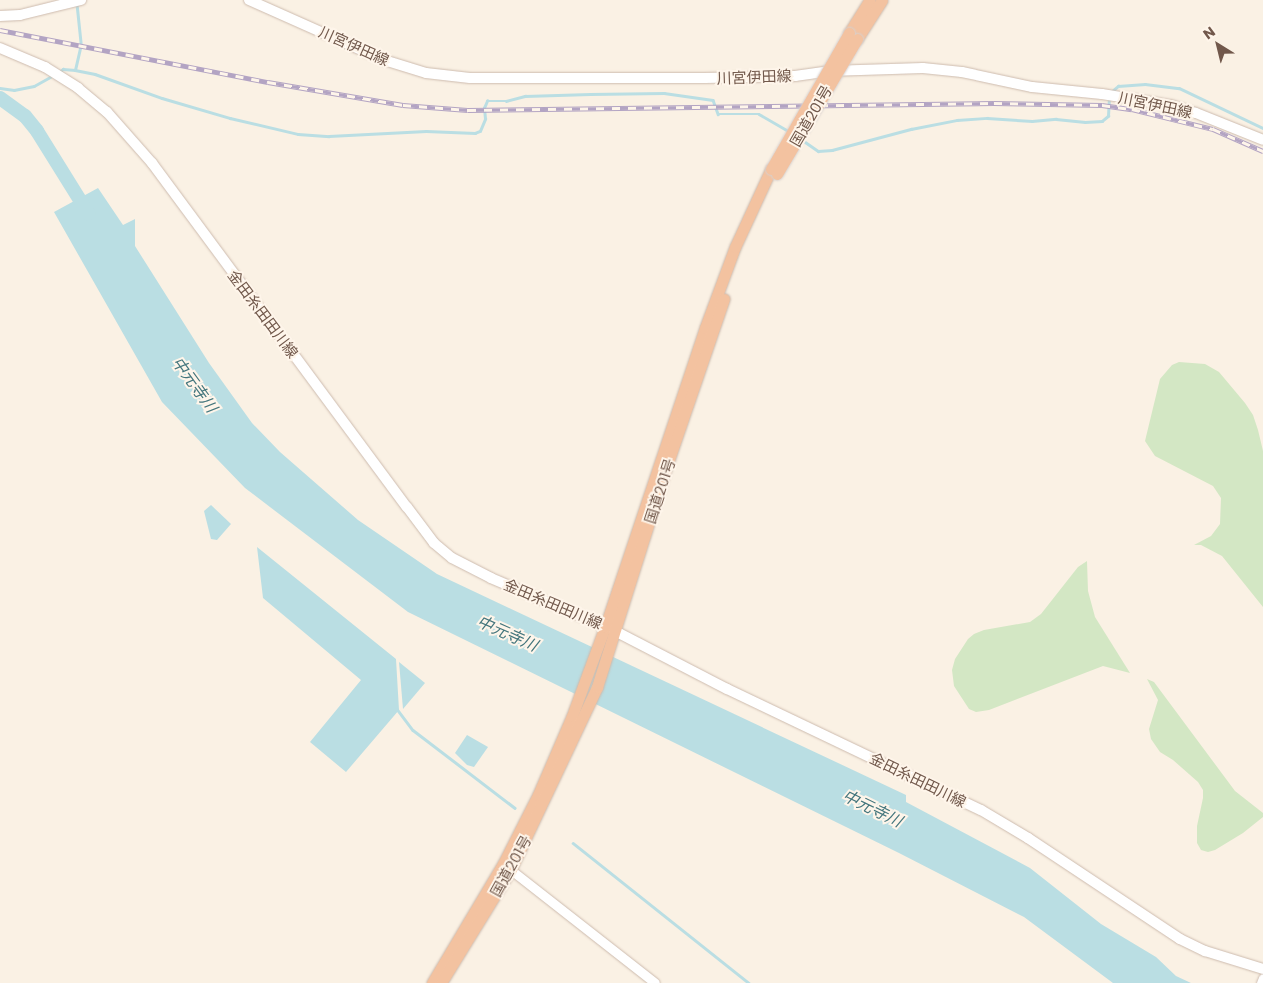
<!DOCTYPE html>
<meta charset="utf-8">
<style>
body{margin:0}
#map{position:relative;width:1263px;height:983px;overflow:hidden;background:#faf1e4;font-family:Poppins,"Noto Sans JP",sans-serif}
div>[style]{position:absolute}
.green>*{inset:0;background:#d3e7c4}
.water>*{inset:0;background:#badee3}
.stream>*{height:2.5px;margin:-1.25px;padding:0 1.25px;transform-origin:1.25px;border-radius:1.25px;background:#badee3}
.river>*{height:14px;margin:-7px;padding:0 7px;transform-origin:7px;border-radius:7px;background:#badee3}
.roads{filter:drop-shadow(0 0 1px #cdbbae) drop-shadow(0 0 1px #cdbbae)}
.tertiary>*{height:9px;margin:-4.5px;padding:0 4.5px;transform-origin:4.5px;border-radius:4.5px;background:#fff}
.secondary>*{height:10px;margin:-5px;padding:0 5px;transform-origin:5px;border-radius:5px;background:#fff}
.trunk>*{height:11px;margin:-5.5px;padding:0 5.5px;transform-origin:5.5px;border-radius:5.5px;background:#f3c2a0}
.rail>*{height:4.5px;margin-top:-2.25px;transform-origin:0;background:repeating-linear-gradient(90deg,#fef5ea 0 8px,#b3a4c3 0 16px);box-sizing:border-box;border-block:1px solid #b3a4c3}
.bridges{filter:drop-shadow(0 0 1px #d7d0cd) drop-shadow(0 0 1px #d7d0cd)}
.trunk-bridge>*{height:11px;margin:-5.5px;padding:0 5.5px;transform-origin:5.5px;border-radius:5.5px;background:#f3c2a0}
span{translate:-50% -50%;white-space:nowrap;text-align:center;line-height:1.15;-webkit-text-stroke:4px #fef5ea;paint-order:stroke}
.street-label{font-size:15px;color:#71584b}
.water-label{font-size:16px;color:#43757c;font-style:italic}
.north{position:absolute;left:1193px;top:20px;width:50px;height:50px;-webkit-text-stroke:4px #fef5ea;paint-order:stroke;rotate:324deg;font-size:14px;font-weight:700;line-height:20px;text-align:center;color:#71584b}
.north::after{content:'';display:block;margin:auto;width:18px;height:22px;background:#71584b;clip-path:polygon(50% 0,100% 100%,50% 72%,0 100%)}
</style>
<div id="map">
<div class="green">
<i style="clip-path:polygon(1179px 362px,1205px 364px,1219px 372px,1245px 403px,1253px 415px,1258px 430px,1263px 451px,1263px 607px,1222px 556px,1201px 545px,1194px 545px,1211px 536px,1220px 524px,1221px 498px,1213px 486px,1155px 456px,1145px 441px,1160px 379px,1172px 365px)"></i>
<i style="clip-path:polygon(1087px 561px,1088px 591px,1095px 617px,1130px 673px,1103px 666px,989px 710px,976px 712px,969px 709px,954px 686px,952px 670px,955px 659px,968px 639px,974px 634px,984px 630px,1030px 622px,1041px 614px,1078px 567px)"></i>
<i style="clip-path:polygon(1147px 679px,1154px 682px,1235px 791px,1263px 813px,1263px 817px,1243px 833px,1215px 850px,1208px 852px,1201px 850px,1197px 843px,1197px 826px,1203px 798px,1203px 790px,1198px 782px,1173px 760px,1160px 752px,1151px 739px,1149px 729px,1158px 700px)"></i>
</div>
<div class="water">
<i style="clip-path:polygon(98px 188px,123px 225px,135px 219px,135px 246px,209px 363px,252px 423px,280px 452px,358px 520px,437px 574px,906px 795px,906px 802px,1030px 868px,1101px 924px,1156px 957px,1176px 976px,1191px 983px,1113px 983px,1024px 917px,899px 853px,408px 612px,245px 488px,162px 402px,54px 212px)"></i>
<i style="clip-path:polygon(211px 505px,231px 524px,217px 540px,211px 539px,204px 511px)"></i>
<i style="clip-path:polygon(257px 547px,396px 659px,399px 710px,346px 772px,310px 742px,361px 680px,263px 598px)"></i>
<i style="clip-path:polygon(399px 662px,425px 683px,403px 709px)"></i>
<i style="clip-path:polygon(467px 735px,488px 747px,474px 767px,467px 765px,455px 753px)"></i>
</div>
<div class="stream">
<i style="left:77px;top:4px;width:39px;rotate:84deg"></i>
<i style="left:75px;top:70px;width:22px;rotate:-77deg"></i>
<i style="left:59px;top:72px;width:5px;rotate:-37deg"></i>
<i style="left:63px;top:69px;width:12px;rotate:5deg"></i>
<i style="left:75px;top:70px;width:20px;rotate:11deg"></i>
<i style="left:95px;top:74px;width:71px;rotate:19.7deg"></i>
<i style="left:162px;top:98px;width:71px;rotate:16.4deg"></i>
<i style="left:230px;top:118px;width:70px;rotate:13.2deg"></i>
<i style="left:298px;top:134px;width:31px;rotate:4deg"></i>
<i style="left:329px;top:136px;width:97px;rotate:-3deg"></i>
<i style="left:426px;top:131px;width:49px;rotate:2.3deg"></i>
<i style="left:475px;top:133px;width:5px;rotate:-22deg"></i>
<i style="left:480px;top:131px;width:13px;rotate:-67deg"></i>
<i style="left:485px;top:119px;width:11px;rotate:-95deg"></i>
<i style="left:484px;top:108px;width:8px;rotate:-67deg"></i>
<i style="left:487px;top:101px;width:19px"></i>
<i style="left:506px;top:101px;width:20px;rotate:-15deg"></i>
<i style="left:525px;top:96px;width:65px;rotate:-1.8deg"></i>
<i style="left:590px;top:94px;width:74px;rotate:-0.8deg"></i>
<i style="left:664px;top:93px;width:49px;rotate:8.1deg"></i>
<i style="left:713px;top:100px;width:15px;rotate:70deg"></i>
<i style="left:718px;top:114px;width:41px"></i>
<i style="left:759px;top:114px;width:34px;rotate:30deg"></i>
<i style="left:0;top:88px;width:14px;rotate:8deg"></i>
<i style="left:14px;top:90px;width:20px;rotate:-11deg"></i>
<i style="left:34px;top:86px;width:21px;rotate:-29deg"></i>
<i style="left:1110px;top:93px;width:11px;rotate:-41deg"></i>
<i style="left:1118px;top:86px;width:27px;rotate:-4deg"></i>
<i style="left:1145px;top:84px;width:34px;rotate:7deg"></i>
<i style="left:1179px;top:88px;width:93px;rotate:25.5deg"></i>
<i style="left:801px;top:139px;width:21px;rotate:35deg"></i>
<i style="left:818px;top:151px;width:14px;rotate:-4deg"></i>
<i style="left:832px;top:150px;width:82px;rotate:-14.9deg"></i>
<i style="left:911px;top:129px;width:47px;rotate:-11.1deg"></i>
<i style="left:957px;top:120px;width:30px;rotate:-4deg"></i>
<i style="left:987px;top:118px;width:45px;rotate:3.8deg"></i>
<i style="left:1032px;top:121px;width:24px;rotate:-5deg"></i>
<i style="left:1056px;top:119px;width:29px;rotate:6deg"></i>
<i style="left:1085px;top:122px;width:17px;rotate:-3deg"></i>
<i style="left:1102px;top:121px;width:8px;rotate:-40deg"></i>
<i style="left:1108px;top:116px;width:17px;rotate:-87deg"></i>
<i style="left:397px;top:709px;width:26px;rotate:53deg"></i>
<i style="left:413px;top:730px;width:128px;rotate:37.4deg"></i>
<i style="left:573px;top:843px;width:225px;rotate:38.5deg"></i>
</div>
<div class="river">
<i style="left:0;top:98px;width:31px;rotate:36deg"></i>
<i style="left:25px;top:116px;width:19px;rotate:51deg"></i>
<i style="left:37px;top:131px;width:97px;rotate:58.1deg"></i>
</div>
<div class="roads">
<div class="tertiary">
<i style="left:506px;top:866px;width:189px;rotate:38.1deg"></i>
<i style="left:1261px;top:983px;width:5px;rotate:-68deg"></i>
</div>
<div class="secondary">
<i style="left:249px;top:0;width:148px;rotate:24deg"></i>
<i style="left:384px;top:60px;width:44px;rotate:17.2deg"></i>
<i style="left:426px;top:73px;width:44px;rotate:6.5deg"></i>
<i style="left:470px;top:78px;width:235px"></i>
<i style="left:705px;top:78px;width:90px;rotate:-1.3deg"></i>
<i style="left:795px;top:76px;width:34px;rotate:-8deg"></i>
<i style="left:829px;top:71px;width:94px;rotate:-1.8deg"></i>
<i style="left:923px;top:68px;width:39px;rotate:6deg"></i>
<i style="left:962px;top:72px;width:72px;rotate:12.1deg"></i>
<i style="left:1032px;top:87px;width:70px;rotate:5.7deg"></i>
<i style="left:1102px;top:94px;width:70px;rotate:9.1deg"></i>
<i style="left:1171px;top:105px;width:26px;rotate:18deg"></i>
<i style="left:1196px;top:113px;width:72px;rotate:21.9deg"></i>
<i style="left:0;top:16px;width:20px;rotate:-3deg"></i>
<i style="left:20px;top:15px;width:63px;rotate:-13.8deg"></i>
<i style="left:0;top:48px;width:49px;rotate:22.9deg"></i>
<i style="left:45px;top:67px;width:39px;rotate:32deg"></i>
<i style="left:78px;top:88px;width:38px;rotate:40deg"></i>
<i style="left:107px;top:112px;width:68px;rotate:48.6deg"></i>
<i style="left:152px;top:163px;width:428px;rotate:53.5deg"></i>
<i style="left:407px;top:507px;width:45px;rotate:53.1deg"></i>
<i style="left:434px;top:543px;width:23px;rotate:40deg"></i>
<i style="left:452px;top:558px;width:44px;rotate:27.1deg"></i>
<i style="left:491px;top:578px;width:135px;rotate:23.1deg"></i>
<i style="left:615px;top:631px;width:126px;rotate:27.4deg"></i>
<i style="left:727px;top:689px;width:281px;rotate:25.5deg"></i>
<i style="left:981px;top:810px;width:55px;rotate:30.8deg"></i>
<i style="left:1028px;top:838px;width:182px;rotate:33.6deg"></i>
<i style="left:1180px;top:939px;width:28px;rotate:26deg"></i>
<i style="left:1205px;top:951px;width:61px;rotate:17.2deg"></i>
</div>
<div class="trunk">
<i style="left:849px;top:33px;width:39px;rotate:-58deg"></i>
<i style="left:857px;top:39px;width:46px;rotate:-57.3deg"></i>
<i style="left:432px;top:983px;width:139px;rotate:-59.2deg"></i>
<i style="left:503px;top:864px;width:77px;rotate:-63.1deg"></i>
<i style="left:538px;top:795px;width:86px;rotate:-66.7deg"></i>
<i style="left:572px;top:716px;width:95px;rotate:-69.7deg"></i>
<i style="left:605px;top:627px;width:315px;rotate:-71.5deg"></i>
<i style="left:705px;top:328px;width:86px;rotate:-69.7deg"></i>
<i style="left:735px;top:247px;width:86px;rotate:-65.2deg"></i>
<i style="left:441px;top:983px;width:134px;rotate:-58.4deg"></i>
<i style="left:511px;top:869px;width:201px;rotate:-64.7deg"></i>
<i style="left:597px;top:687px;width:223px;rotate:-72.5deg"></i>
<i style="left:664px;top:474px;width:185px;rotate:-71.1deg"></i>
</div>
</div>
<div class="rail">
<i style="left:0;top:30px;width:273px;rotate:11deg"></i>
<i style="left:268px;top:82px;width:137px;rotate:9.7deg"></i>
<i style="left:403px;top:105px;width:65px;rotate:4.4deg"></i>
<i style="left:468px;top:110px;width:526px;rotate:-0.76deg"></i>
<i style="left:994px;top:103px;width:108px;rotate:1.1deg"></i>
<i style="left:1102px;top:105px;width:30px;rotate:8deg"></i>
<i style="left:1132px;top:109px;width:83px;rotate:13.9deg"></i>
<i style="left:1213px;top:129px;width:55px;rotate:23.7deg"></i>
</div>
<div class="bridges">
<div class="trunk-bridge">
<i style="left:771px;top:169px;width:157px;rotate:-60.2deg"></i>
<i style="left:777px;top:174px;width:157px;rotate:-59.3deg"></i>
</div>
</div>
<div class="street-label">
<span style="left:354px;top:46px;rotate:24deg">川宮伊田線</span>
<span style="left:754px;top:77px;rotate:-2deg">川宮伊田線</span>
<span style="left:1155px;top:105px;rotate:12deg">川宮伊田線</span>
<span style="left:811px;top:116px;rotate:-60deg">国道201号</span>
<span style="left:263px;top:314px;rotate:53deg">金田糸田田川線</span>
<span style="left:660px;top:491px;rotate:-72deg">国道201号</span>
<span style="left:553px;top:604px;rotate:23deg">金田糸田田川線</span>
<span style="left:918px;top:780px;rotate:26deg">金田糸田田川線</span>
<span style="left:511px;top:866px;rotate:-61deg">国道201号</span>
</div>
<div class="water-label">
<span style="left:194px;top:385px;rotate:54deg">中元寺川</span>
<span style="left:507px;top:634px;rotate:24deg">中元寺川</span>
<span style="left:872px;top:809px;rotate:26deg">中元寺川</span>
</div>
<div class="north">N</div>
</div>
